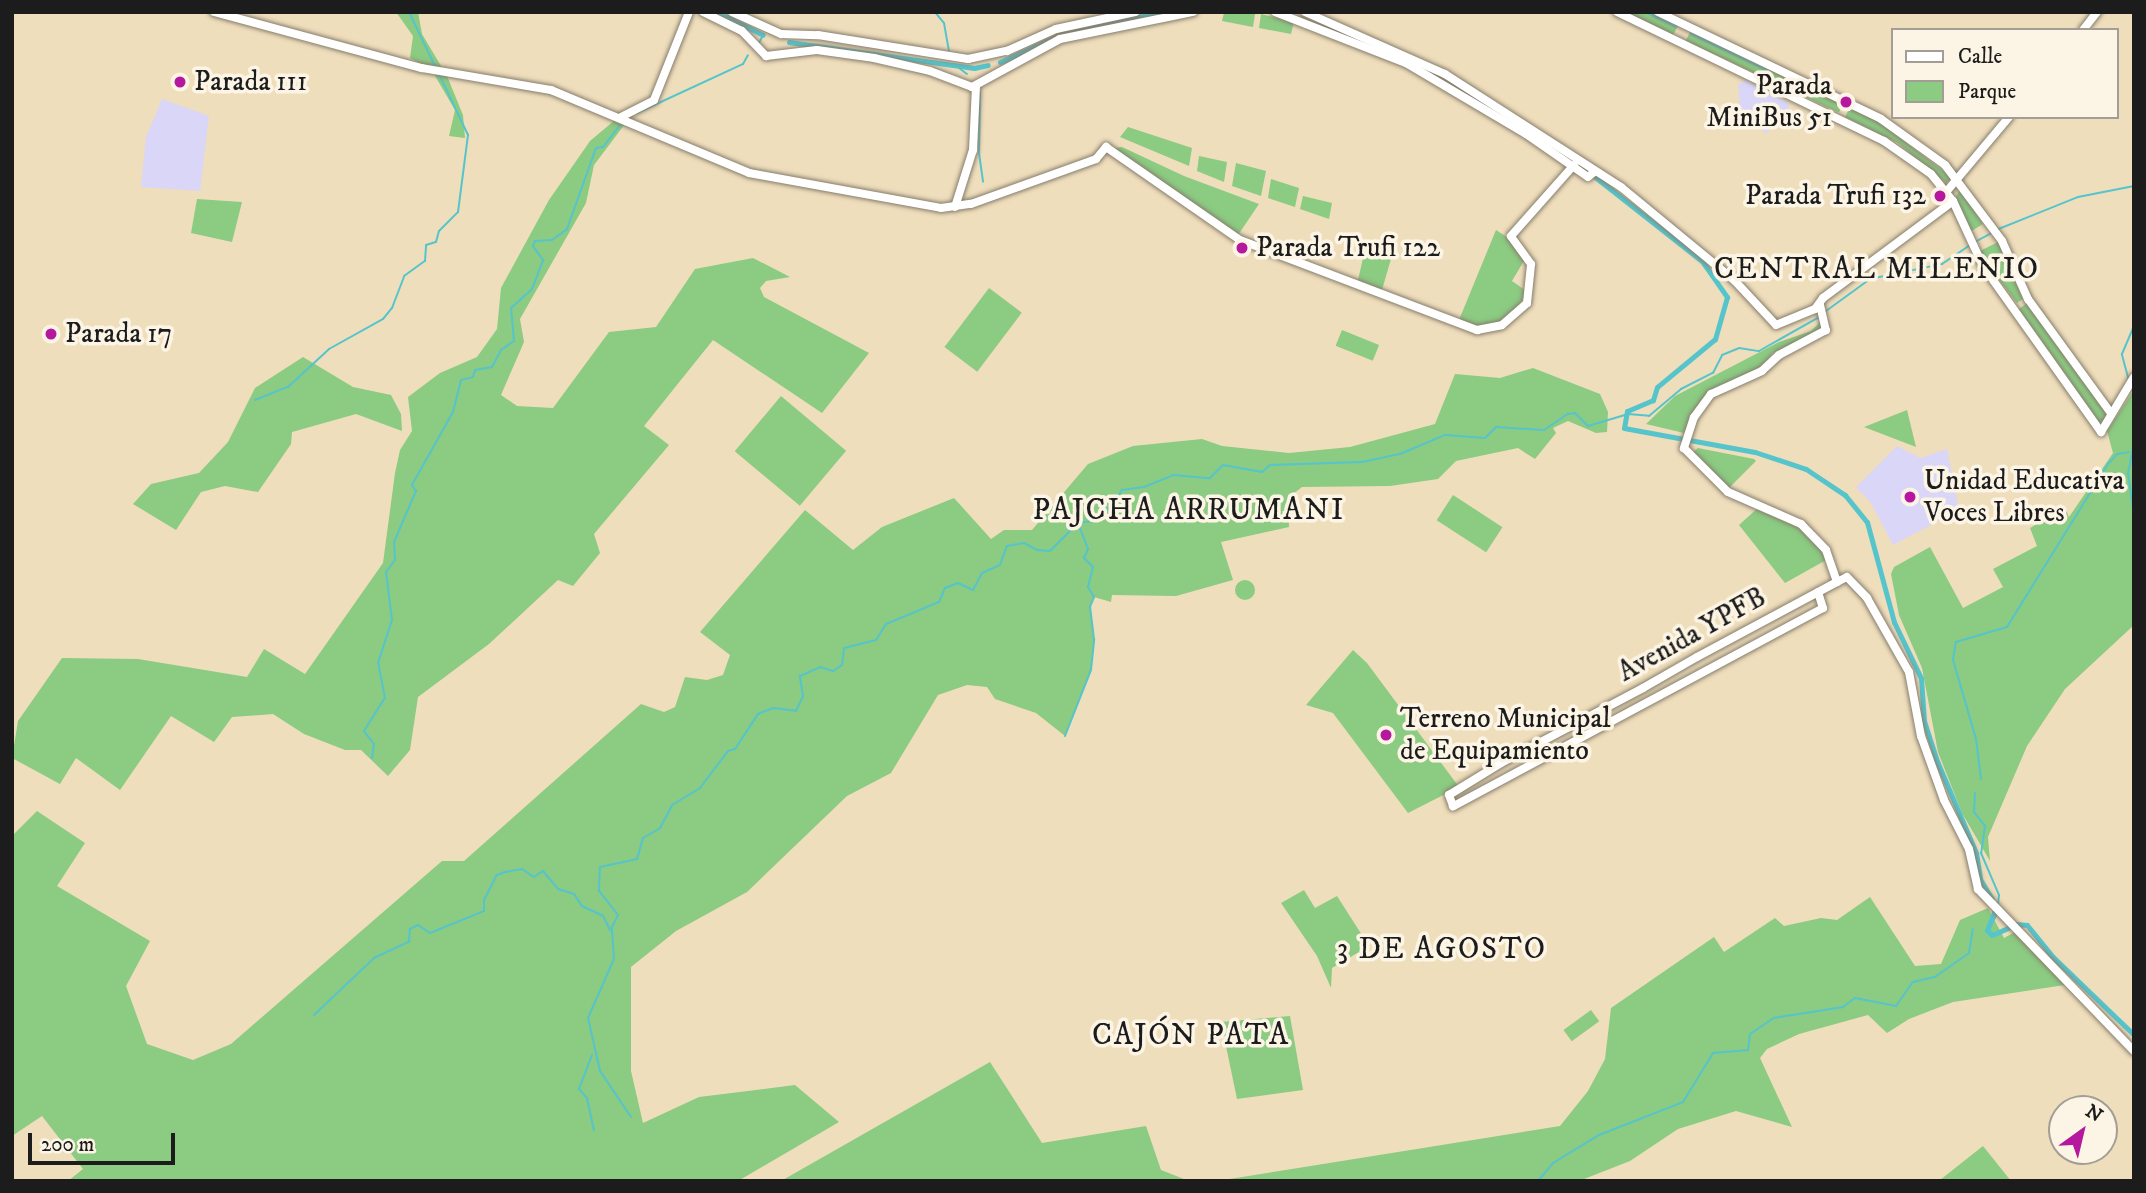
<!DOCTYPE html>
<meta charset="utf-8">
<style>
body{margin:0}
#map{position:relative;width:2146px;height:1193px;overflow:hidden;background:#efdebc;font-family:"IM FELL DW Pica",serif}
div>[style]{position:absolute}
.built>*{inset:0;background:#dad6f7}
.green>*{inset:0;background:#8bcb82;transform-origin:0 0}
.round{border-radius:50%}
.stream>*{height:2px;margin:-1px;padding:0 1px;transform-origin:1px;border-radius:1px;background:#56c4cb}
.canal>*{height:5px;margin:-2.5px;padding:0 2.5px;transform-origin:2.5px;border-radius:2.5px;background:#56c4cb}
.roads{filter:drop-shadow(0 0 2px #867d6c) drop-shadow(0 0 2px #867d6c)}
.secondary>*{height:8px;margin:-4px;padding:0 4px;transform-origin:4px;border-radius:4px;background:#fff}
.dots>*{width:19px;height:19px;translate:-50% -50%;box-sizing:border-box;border:4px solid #fcf5e5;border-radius:50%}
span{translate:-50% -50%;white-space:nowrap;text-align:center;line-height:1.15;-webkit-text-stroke:7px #fcf5e5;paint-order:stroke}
.poi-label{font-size:28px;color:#1c1c1c}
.left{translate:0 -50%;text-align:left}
.right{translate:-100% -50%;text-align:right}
.street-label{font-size:28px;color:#1c1c1c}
.neighbourhood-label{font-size:30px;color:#1c1c1c;letter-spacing:2px}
.frame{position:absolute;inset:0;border:14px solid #1c1c1c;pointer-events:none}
.legend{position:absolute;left:1891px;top:28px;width:228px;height:91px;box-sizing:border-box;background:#fcf5e5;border:2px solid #a29e95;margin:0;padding:9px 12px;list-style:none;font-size:21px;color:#1c1c1c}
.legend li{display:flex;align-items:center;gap:14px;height:35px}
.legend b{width:35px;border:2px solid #a29e95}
.north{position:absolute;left:2048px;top:1095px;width:70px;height:70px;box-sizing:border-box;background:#fcf5e5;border:2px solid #a29e95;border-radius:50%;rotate:34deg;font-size:19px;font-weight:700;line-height:28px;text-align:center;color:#1c1c1c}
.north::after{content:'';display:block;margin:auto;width:24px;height:32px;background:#b5179e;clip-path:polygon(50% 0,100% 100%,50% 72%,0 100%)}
.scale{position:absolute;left:28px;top:1133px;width:147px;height:32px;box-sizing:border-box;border:4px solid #1c1c1c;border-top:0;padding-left:9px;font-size:21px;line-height:24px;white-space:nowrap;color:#1c1c1c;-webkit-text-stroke:5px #fcf5e5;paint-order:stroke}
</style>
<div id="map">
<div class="built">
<i style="clip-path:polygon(1745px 80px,1788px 102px,1789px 108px,1766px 134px,1740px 110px,1738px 85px)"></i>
<i style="clip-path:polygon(162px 99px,209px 116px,200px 191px,141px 187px,146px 137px)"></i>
<i style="clip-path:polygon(1897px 446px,1920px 458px,1947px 449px,1959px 510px,1893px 545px,1871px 503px,1856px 487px)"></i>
</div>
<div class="green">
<i style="clip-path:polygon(396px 12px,418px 12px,422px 34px,447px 76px,463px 115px,465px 138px,449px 136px,455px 110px,431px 69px,410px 58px,413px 36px)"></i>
<i style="clip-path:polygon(1624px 12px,1649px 12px,1678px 26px,1673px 35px)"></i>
<i style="clip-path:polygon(1224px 13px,1255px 14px,1253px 27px,1222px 21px)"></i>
<i style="clip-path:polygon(1261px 14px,1294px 22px,1291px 34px,1259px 28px)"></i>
<i style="left:1690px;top:32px;width:169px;height:10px;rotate:25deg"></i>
<i style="clip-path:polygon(1850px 107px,1879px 122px,1951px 177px,1946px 183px,1898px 143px,1845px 117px)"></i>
<i style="clip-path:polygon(615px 120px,625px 124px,594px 165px,586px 203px,520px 319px,524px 342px,501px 395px,517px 406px,553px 408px,609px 332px,656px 327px,695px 269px,753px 258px,790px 277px,766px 281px,760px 288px,764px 297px,869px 353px,822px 413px,713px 340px,644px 426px,669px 445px,594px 534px,600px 553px,573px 586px,558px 580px,489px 644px,418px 697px,410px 750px,388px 776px,361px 750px,345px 750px,304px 734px,273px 714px,232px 717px,214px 742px,171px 716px,120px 790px,76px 758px,60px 784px,12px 758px,18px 721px,62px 658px,138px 659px,247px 677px,264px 649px,305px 674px,383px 563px,395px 473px,400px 450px,412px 431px,408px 397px,440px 373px,477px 357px,497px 329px,501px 288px,549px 200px,590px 141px)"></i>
<i style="clip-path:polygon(1128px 127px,1192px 148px,1189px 166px,1120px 137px)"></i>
<i style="clip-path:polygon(1122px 147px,1184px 176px,1259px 204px,1238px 235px,1113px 148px)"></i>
<i style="clip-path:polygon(1199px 156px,1227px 162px,1224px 182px,1197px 171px)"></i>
<i style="clip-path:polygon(1236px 163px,1266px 171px,1261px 196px,1232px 186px)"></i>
<i style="clip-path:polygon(1271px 179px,1299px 188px,1295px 207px,1268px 198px)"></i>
<i style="clip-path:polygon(1960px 190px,1983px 224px,1970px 232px,1955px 198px)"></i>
<i style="clip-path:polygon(1303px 196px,1332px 203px,1329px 219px,1300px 209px)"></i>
<i style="clip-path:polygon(197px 199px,242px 202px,232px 242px,191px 233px)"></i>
<i style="clip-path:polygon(1496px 230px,1513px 241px,1525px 259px,1512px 281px,1528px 292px,1509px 318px,1485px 327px,1472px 325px,1459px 320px)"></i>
<i style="clip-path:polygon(1998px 242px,2023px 299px,2017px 303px,1978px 252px)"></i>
<i style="clip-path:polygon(1366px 245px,1393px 252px,1382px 290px,1358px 280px)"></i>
<i style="left:989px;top:288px;width:41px;height:74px;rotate:37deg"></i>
<i style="clip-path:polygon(2027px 303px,2107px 414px,2104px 420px,2099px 422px,2019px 309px)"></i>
<i style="clip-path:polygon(1822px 320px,1823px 327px,1814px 336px,1773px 353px,1761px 367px,1709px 392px,1684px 433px,1646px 424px,1675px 396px,1779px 342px,1811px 331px)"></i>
<i style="left:1342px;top:330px;width:40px;height:17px;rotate:22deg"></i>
<i style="clip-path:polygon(303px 357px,353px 387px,391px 395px,401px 414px,402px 431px,356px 414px,292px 432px,291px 444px,258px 492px,225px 486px,201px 492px,176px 530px,133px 504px,151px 484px,199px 473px,228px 442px,255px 388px)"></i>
<i style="clip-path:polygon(1533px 368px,1600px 394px,1608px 412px,1607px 432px,1596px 433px,1568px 421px,1553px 428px,1556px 433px,1535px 459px,1518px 448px,1456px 461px,1438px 479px,1390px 486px,1302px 487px,1288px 498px,1289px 527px,1221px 542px,1233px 580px,1176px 596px,1112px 595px,1111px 602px,1094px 597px,1090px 607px,1094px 639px,1091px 670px,1065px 736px,1036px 713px,995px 699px,987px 687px,967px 685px,938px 695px,891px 773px,847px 796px,747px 892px,676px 931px,631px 967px,631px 1071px,643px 1123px,699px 1097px,795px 1085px,839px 1122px,738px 1181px,68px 1181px,83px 1169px,42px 1116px,12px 1136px,12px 836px,37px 811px,85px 843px,57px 886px,150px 941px,126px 986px,147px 1044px,193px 1060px,231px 1044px,442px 861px,464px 861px,641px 704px,664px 712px,675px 707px,685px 677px,707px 680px,723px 675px,730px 655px,700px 632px,805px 510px,853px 550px,882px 527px,954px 498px,991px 539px,1004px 530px,1032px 530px,1088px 464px,1133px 446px,1202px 439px,1222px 446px,1289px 453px,1350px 447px,1435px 424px,1455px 374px,1500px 378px)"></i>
<i style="clip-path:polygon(2134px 390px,2134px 625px,2065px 689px,2027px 746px,1988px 837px,1990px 861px,1962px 813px,1938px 752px,1922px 668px,1899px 615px,1891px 574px,1894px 567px,1930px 547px,1963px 608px,2003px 587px,1993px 569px,2037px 546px,2030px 528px,2065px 508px,2069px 517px,2113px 453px,2107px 431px)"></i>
<i style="left:781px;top:396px;width:85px;height:72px;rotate:40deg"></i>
<i style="clip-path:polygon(1907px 410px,1916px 447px,1864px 427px)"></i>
<i style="clip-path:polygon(1698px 448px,1754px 459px,1756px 461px,1729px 488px,1692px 453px)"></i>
<i style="left:1453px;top:495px;width:59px;height:30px;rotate:33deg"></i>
<i style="clip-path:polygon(1760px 506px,1810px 534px,1828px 559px,1785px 583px,1739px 525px)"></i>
<i class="round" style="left:1235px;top:580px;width:20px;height:20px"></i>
<i style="clip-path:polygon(1353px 650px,1367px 663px,1459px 787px,1408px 813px,1333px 713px,1306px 705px)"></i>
<i style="clip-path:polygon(1304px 890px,1315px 908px,1337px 896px,1369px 946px,1332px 968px,1331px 988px,1317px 956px,1281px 903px)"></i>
<i style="clip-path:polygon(1870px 897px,1915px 966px,1941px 964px,1960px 920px,1988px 908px,2004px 938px,2015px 932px,2071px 984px,1953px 1002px,1909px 1019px,1887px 1033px,1868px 1015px,1799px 1034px,1767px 1049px,1760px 1058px,1792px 1127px,1736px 1111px,1678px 1129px,1630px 1161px,1579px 1181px,1217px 1181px,1560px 1126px,1588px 1091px,1605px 1059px,1611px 1008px,1714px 937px,1724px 952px,1775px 918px,1784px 926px,1821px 918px,1837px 920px)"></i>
<i style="left:1591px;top:1010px;width:14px;height:34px;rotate:54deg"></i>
<i style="clip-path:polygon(1290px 1016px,1303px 1090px,1237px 1099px,1221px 1022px)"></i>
<i style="clip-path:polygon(990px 1062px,1042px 1143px,1146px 1126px,1161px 1170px,1189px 1181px,781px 1181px)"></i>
<i style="clip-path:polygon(1983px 1146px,2011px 1181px,1940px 1180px)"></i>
</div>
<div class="stream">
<i style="left:409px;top:12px;width:60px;rotate:64.3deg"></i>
<i style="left:935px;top:12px;width:14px;rotate:51deg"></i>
<i style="left:944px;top:23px;width:28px;rotate:80deg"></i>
<i style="left:1646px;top:12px;width:33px;rotate:27deg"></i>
<i style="left:1691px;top:34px;width:83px;rotate:25.6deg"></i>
<i style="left:1766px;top:70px;width:7px;rotate:98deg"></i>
<i style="left:759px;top:43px;width:9px;rotate:-63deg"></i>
<i style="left:959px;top:68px;width:10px;rotate:37deg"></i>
<i style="left:980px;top:92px;width:61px;rotate:90.9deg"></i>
<i style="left:979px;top:153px;width:29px;rotate:82deg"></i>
<i style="left:637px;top:113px;width:117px;rotate:-24.8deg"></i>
<i style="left:743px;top:64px;width:10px;rotate:-61deg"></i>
<i style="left:1996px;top:230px;width:88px;rotate:-21.9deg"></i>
<i style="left:2078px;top:197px;width:57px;rotate:-11.1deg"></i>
<i style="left:1975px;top:242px;width:18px;rotate:-29deg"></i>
<i style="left:1826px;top:311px;width:54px;rotate:-36deg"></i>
<i style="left:1870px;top:279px;width:74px;rotate:-11.8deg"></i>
<i style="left:1942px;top:264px;width:34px;rotate:-34deg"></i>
<i style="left:2129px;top:381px;width:28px;rotate:-105deg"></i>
<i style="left:2122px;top:354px;width:30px;rotate:-67deg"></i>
<i style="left:255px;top:400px;width:35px;rotate:-22deg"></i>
<i style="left:288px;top:387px;width:56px;rotate:-42.8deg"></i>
<i style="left:329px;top:349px;width:62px;rotate:-29.1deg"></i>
<i style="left:383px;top:319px;width:14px;rotate:-51deg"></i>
<i style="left:392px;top:308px;width:34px;rotate:-69deg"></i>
<i style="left:404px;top:276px;width:26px;rotate:-36deg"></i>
<i style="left:425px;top:261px;width:16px;rotate:-86deg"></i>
<i style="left:426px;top:245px;width:10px;rotate:-17deg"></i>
<i style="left:436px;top:242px;width:11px;rotate:-75deg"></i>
<i style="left:439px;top:231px;width:27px;rotate:-45deg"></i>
<i style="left:458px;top:212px;width:78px;rotate:-82.6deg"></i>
<i style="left:468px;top:135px;width:68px;rotate:-115.4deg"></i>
<i style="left:2134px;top:443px;width:31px;rotate:101deg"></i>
<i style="left:2128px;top:473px;width:42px;rotate:81.9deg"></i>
<i style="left:1065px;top:736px;width:71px;rotate:-68.5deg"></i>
<i style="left:1091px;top:670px;width:31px;rotate:-84deg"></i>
<i style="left:1094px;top:639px;width:32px;rotate:-97deg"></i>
<i style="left:1090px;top:607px;width:11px;rotate:-68deg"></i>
<i style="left:1094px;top:597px;width:12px;rotate:-121deg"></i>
<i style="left:1088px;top:587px;width:21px;rotate:-76deg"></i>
<i style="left:1093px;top:567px;width:13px;rotate:-135deg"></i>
<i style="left:1084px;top:558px;width:10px;rotate:-66deg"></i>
<i style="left:1088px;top:549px;width:28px;rotate:-111deg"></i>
<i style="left:372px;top:758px;width:14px;rotate:-82deg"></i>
<i style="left:374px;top:744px;width:16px;rotate:-128deg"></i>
<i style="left:364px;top:731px;width:39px;rotate:-58deg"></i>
<i style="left:385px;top:698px;width:36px;rotate:-101deg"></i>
<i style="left:378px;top:663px;width:45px;rotate:-72deg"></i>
<i style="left:392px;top:620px;width:48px;rotate:-97.1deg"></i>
<i style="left:386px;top:572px;width:15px;rotate:-53deg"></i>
<i style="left:395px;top:560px;width:18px;rotate:-93deg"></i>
<i style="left:394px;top:542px;width:56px;rotate:-66.7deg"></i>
<i style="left:416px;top:491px;width:7px;rotate:-124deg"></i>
<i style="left:412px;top:485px;width:84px;rotate:-60.7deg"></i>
<i style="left:453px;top:412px;width:33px;rotate:-76deg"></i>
<i style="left:461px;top:380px;width:12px;rotate:-14deg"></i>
<i style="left:473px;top:377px;width:7px;rotate:-74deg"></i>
<i style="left:475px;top:370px;width:17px;rotate:-10deg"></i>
<i style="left:492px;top:367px;width:19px;rotate:-62deg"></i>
<i style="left:501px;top:350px;width:16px;rotate:-35deg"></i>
<i style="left:514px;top:341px;width:33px;rotate:-95deg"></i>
<i style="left:511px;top:308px;width:28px;rotate:-42deg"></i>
<i style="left:532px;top:289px;width:31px;rotate:-69deg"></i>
<i style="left:543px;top:260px;width:17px;rotate:-126deg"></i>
<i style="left:533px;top:246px;width:5px;rotate:-68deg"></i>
<i style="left:535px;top:241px;width:17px;rotate:-3deg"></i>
<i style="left:552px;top:240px;width:19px;rotate:-36deg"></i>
<i style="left:567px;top:229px;width:86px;rotate:-70.3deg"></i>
<i style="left:596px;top:148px;width:7px;rotate:-8deg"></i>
<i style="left:603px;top:147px;width:28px;rotate:-52deg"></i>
<i style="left:1981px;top:779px;width:40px;rotate:-97.1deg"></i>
<i style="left:1976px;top:739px;width:82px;rotate:-106.2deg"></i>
<i style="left:1953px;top:660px;width:18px;rotate:-81deg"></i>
<i style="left:1956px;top:642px;width:53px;rotate:-16.4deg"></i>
<i style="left:2007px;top:627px;width:192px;rotate:-58.2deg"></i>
<i style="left:2108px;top:464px;width:13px;rotate:-48deg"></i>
<i style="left:2117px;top:454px;width:12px;rotate:-9deg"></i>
<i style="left:1975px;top:793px;width:19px;rotate:93deg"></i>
<i style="left:1974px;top:812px;width:18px;rotate:52deg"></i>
<i style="left:1985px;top:826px;width:27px;rotate:98deg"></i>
<i style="left:1981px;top:853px;width:46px;rotate:66.8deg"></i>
<i style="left:1999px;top:895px;width:10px;rotate:96deg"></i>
<i style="left:1991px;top:925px;width:13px;rotate:-61deg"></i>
<i style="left:314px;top:1015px;width:83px;rotate:-43.5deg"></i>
<i style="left:374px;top:958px;width:38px;rotate:-25deg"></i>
<i style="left:409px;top:942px;width:13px;rotate:-86deg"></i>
<i style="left:410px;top:929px;width:9px;rotate:-27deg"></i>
<i style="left:418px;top:925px;width:14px;rotate:34deg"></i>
<i style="left:430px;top:933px;width:58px;rotate:-22.2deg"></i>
<i style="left:484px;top:911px;width:11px;rotate:-90deg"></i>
<i style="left:484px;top:900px;width:28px;rotate:-63deg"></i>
<i style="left:497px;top:875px;width:9px;rotate:-21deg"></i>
<i style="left:505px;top:872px;width:17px;rotate:-10deg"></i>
<i style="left:522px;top:869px;width:14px;rotate:34deg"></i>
<i style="left:534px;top:877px;width:11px;rotate:-34deg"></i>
<i style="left:543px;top:871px;width:23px;rotate:50deg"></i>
<i style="left:558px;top:889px;width:17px;rotate:17deg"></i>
<i style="left:574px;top:894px;width:14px;rotate:56deg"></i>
<i style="left:582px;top:906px;width:23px;rotate:25deg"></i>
<i style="left:603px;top:916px;width:16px;rotate:63deg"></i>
<i style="left:592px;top:1055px;width:36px;rotate:111deg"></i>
<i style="left:579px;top:1089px;width:12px;rotate:48deg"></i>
<i style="left:587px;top:1098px;width:33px;rotate:78deg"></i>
<i style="left:631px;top:1117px;width:55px;rotate:-124deg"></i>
<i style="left:600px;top:1071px;width:54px;rotate:-102.8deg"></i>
<i style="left:588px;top:1018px;width:64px;rotate:-66.2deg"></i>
<i style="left:614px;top:959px;width:32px;rotate:-94deg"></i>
<i style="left:612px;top:927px;width:13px;rotate:-63deg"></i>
<i style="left:618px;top:915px;width:31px;rotate:-128deg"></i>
<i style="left:599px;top:891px;width:24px;rotate:-88deg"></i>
<i style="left:600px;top:867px;width:38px;rotate:-12deg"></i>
<i style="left:637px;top:859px;width:22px;rotate:-74deg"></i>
<i style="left:643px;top:838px;width:20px;rotate:-30deg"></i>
<i style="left:660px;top:828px;width:26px;rotate:-62deg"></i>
<i style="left:672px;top:805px;width:33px;rotate:-31deg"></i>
<i style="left:700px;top:788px;width:46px;rotate:-52.9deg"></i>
<i style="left:728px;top:751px;width:7px;rotate:-16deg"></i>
<i style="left:735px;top:749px;width:42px;rotate:-56.7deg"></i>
<i style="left:758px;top:714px;width:16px;rotate:-22deg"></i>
<i style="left:773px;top:708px;width:23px;rotate:7deg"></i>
<i style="left:796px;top:711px;width:17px;rotate:-65deg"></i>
<i style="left:803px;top:696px;width:20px;rotate:-99deg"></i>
<i style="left:800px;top:676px;width:22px;rotate:-24deg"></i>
<i style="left:820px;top:667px;width:14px;rotate:17deg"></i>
<i style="left:833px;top:671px;width:11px;rotate:-34deg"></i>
<i style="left:842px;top:665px;width:17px;rotate:-83deg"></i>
<i style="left:844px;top:648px;width:33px;rotate:-14deg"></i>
<i style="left:876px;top:640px;width:19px;rotate:-58deg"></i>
<i style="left:886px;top:624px;width:57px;rotate:-22.5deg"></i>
<i style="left:939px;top:602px;width:15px;rotate:-67deg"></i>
<i style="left:945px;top:588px;width:14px;rotate:-21deg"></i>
<i style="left:958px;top:583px;width:17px;rotate:25deg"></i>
<i style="left:973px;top:590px;width:19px;rotate:-62deg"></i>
<i style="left:982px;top:573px;width:20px;rotate:-24deg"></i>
<i style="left:1000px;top:565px;width:20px;rotate:-70deg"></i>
<i style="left:1007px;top:546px;width:17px;rotate:-10deg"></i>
<i style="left:1024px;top:543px;width:15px;rotate:28deg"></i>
<i style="left:1037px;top:550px;width:13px;rotate:4deg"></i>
<i style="left:1050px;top:551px;width:40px;rotate:-45deg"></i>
<i style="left:1078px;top:523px;width:14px;rotate:-8deg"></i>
<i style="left:1092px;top:521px;width:25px;rotate:-37deg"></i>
<i style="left:1112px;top:506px;width:19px;rotate:-58deg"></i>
<i style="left:1122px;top:490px;width:22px;rotate:-8deg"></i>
<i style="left:1144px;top:487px;width:31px;rotate:-22deg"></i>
<i style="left:1173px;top:475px;width:37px;rotate:5deg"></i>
<i style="left:1210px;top:478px;width:18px;rotate:-45deg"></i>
<i style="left:1223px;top:465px;width:40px;rotate:10deg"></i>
<i style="left:1262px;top:472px;width:11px;rotate:-41deg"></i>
<i style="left:1270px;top:465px;width:92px;rotate:-1.9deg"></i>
<i style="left:1362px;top:462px;width:39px;rotate:-12deg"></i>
<i style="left:1400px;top:454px;width:49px;rotate:-22.9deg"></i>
<i style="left:1445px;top:435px;width:40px;rotate:4.3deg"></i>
<i style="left:1485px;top:438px;width:16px;rotate:-45deg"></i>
<i style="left:1496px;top:427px;width:48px;rotate:3.6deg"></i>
<i style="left:1544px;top:430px;width:29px;rotate:-34deg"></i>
<i style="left:1568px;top:414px;width:7px;rotate:-8deg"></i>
<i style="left:1575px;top:413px;width:18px;rotate:45deg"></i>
<i style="left:1588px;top:426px;width:42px;rotate:-16.7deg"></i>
<i style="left:1628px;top:414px;width:21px;rotate:5deg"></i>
<i style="left:1649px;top:416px;width:42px;rotate:-40.2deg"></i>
<i style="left:1681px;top:389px;width:36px;rotate:-27deg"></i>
<i style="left:1713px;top:373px;width:20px;rotate:-63deg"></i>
<i style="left:1722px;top:355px;width:18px;rotate:-22deg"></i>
<i style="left:1739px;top:348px;width:20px;rotate:9deg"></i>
<i style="left:1759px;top:351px;width:69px;rotate:-29.5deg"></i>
<i style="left:1538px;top:1181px;width:23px;rotate:-50deg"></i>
<i style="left:1553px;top:1163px;width:54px;rotate:-31.3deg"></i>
<i style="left:1599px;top:1135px;width:90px;rotate:-21.4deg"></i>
<i style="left:1683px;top:1102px;width:57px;rotate:-58.5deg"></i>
<i style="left:1713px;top:1053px;width:35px;rotate:-5deg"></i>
<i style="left:1748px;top:1050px;width:16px;rotate:-83deg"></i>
<i style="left:1750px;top:1034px;width:29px;rotate:-34deg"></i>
<i style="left:1774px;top:1018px;width:70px;rotate:-9.1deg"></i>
<i style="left:1843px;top:1007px;width:15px;rotate:-37deg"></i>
<i style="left:1855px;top:998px;width:42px;rotate:11deg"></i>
<i style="left:1896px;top:1006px;width:29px;rotate:-55deg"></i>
<i style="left:1913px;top:982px;width:23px;rotate:-13deg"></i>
<i style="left:1935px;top:977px;width:42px;rotate:-35.2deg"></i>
<i style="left:1969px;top:953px;width:24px;rotate:-81deg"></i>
</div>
<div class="canal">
<i style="left:717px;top:12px;width:51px;rotate:26.6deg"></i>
<i style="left:789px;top:42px;width:187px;rotate:8deg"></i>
<i style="left:974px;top:68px;width:14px;rotate:-12deg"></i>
<i style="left:1000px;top:62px;width:69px;rotate:-24deg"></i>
<i style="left:1063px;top:34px;width:99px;rotate:-12.8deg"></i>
<i style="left:1576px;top:162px;width:160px;rotate:38.2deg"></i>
<i style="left:1702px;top:261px;width:44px;rotate:55.2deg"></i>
<i style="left:1727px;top:297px;width:44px;rotate:105.9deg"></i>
<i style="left:1715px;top:339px;width:75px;rotate:140.4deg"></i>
<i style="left:1657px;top:387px;width:14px;rotate:107deg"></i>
<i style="left:1653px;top:400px;width:28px;rotate:157deg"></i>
<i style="left:1627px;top:411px;width:17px;rotate:100deg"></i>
<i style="left:1624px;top:428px;width:133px;rotate:10.4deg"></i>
<i style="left:1755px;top:452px;width:54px;rotate:18.4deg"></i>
<i style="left:1806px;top:469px;width:47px;rotate:33.7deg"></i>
<i style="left:1845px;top:495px;width:35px;rotate:51deg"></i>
<i style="left:1867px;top:522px;width:104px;rotate:74.9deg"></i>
<i style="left:1894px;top:622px;width:62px;rotate:64.3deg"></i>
<i style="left:1921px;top:678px;width:43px;rotate:86deg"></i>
<i style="left:1924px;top:721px;width:42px;rotate:72deg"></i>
<i style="left:1937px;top:761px;width:100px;rotate:67deg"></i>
<i style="left:1976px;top:853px;width:26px;rotate:81deg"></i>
<i style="left:1980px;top:879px;width:23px;rotate:59deg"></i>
<i style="left:1996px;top:907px;width:25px;rotate:111deg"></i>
<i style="left:1987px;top:930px;width:7px;rotate:45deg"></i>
<i style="left:1992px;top:935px;width:20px;rotate:-24deg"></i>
<i style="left:2017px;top:924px;width:10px;rotate:6deg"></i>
<i style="left:2027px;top:925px;width:40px;rotate:51deg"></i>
<i style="left:2052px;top:956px;width:114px;rotate:43.9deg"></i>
</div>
<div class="roads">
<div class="secondary">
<i style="left:214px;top:12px;width:215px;rotate:15.1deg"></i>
<i style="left:422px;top:68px;width:131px;rotate:9.7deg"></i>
<i style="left:551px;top:90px;width:215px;rotate:22.7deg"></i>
<i style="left:749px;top:173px;width:195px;rotate:10.3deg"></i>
<i style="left:941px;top:208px;width:30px;rotate:-8deg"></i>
<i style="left:971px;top:204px;width:133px;rotate:-19.8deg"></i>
<i style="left:1096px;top:159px;width:16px;rotate:-50deg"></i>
<i style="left:1106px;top:147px;width:163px;rotate:34.8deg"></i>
<i style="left:1240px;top:240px;width:254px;rotate:20.8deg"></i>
<i style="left:1477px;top:330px;width:25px;rotate:-11deg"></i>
<i style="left:1502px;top:325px;width:33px;rotate:-41deg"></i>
<i style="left:1527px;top:303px;width:39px;rotate:-84deg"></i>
<i style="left:1531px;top:264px;width:34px;rotate:-126deg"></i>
<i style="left:1511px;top:236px;width:95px;rotate:-48.4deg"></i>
<i style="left:703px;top:12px;width:43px;rotate:26deg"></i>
<i style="left:742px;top:31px;width:35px;rotate:46deg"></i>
<i style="left:766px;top:56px;width:51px;rotate:-6.7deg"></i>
<i style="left:817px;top:50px;width:58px;rotate:8deg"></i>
<i style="left:874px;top:58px;width:57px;rotate:13.1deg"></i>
<i style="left:930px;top:71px;width:45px;rotate:20.9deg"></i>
<i style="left:972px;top:87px;width:100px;rotate:-28.6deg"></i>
<i style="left:1060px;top:39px;width:136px;rotate:-11.5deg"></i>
<i style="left:732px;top:12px;width:54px;rotate:24.2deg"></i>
<i style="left:781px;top:34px;width:37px;rotate:2deg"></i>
<i style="left:818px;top:35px;width:152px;rotate:9.1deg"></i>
<i style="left:968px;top:59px;width:40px;rotate:-12deg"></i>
<i style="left:1007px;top:51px;width:54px;rotate:-24.2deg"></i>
<i style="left:1056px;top:29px;width:81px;rotate:-12.1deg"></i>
<i style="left:1275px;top:12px;width:141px;rotate:21.3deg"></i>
<i style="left:1406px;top:63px;width:139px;rotate:30.6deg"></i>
<i style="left:1526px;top:134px;width:75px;rotate:34.7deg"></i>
<i style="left:1588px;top:177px;width:8px;rotate:-40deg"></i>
<i style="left:1305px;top:12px;width:153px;rotate:23.9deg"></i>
<i style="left:1445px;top:74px;width:209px;rotate:32.7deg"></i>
<i style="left:1621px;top:187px;width:148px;rotate:39.5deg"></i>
<i style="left:1735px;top:281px;width:60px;rotate:47deg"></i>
<i style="left:1776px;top:325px;width:42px;rotate:-22.3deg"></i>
<i style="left:1815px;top:309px;width:14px;rotate:-54deg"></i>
<i style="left:1823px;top:298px;width:162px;rotate:-36.7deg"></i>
<i style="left:1617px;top:12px;width:297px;rotate:25.8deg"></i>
<i style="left:1884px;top:141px;width:57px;rotate:35.1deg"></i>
<i style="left:1931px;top:174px;width:35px;rotate:51deg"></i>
<i style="left:1953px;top:201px;width:72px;rotate:65.2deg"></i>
<i style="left:1983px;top:266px;width:204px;rotate:54.6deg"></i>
<i style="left:2101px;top:432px;width:64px;rotate:-59deg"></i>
<i style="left:1658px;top:12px;width:247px;rotate:25.6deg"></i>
<i style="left:1881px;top:119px;width:79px;rotate:35.7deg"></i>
<i style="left:1945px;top:165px;width:95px;rotate:53.1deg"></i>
<i style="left:2002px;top:241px;width:64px;rotate:65.9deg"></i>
<i style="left:2028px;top:299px;width:140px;rotate:54deg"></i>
<i style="left:2083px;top:30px;width:23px;rotate:-52deg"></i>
<i style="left:621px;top:117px;width:37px;rotate:-27deg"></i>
<i style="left:654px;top:100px;width:95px;rotate:-68.3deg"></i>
<i style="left:1947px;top:191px;width:97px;rotate:-50deg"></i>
<i style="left:955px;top:207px;width:60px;rotate:-72.5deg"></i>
<i style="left:973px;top:150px;width:64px;rotate:-87.3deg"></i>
<i style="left:1820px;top:305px;width:26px;rotate:77deg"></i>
<i style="left:1826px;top:330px;width:53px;rotate:152deg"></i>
<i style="left:1779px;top:355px;width:23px;rotate:137deg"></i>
<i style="left:1762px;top:371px;width:56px;rotate:155.7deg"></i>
<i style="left:1711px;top:394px;width:29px;rotate:126deg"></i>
<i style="left:1694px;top:417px;width:33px;rotate:108deg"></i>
<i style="left:1684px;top:448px;width:62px;rotate:45deg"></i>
<i style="left:1728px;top:492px;width:80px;rotate:23.7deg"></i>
<i style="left:1801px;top:524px;width:36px;rotate:46deg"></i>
<i style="left:1826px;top:550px;width:34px;rotate:71deg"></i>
<i style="left:1818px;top:592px;width:17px;rotate:73deg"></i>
<i style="left:1823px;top:608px;width:420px;rotate:151.8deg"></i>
<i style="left:1453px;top:806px;width:12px;rotate:-110deg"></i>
<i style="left:1449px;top:795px;width:61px;rotate:-31.6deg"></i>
<i style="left:1501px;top:763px;width:161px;rotate:-27.8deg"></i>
<i style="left:1643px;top:688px;width:62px;rotate:-29.9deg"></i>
<i style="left:1697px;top:657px;width:159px;rotate:-28.2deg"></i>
<i style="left:1837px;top:582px;width:11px;rotate:-27deg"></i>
<i style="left:1847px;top:577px;width:29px;rotate:46deg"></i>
<i style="left:1867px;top:598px;width:85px;rotate:60.4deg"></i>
<i style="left:1909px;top:672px;width:65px;rotate:79.4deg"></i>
<i style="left:1921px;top:736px;width:68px;rotate:70.2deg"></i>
<i style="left:1944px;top:800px;width:55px;rotate:63deg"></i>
<i style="left:1969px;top:849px;width:41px;rotate:77.3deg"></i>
<i style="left:1978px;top:889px;width:225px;rotate:46.1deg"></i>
</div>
</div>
<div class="dots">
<i style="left:180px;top:82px;background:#b5179e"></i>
<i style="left:1846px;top:102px;background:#b5179e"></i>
<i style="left:1940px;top:196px;background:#b5179e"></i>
<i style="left:1242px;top:248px;background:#b5179e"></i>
<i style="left:51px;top:334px;background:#b5179e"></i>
<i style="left:1910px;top:497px;background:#b5179e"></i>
<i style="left:1386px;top:735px;background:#b5179e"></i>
</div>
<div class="poi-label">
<span class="left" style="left:194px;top:82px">Parada 111</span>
<span class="right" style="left:1832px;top:102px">Parada<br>MiniBus 51</span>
<span class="right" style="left:1926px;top:196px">Parada Trufi 132</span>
<span class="left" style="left:1256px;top:248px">Parada Trufi 122</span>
<span class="left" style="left:65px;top:334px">Parada 17</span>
<span class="left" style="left:1924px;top:497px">Unidad Educativa<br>Voces Libres</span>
<span class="left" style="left:1400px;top:735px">Terreno Municipal<br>de Equipamiento</span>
</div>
<div class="street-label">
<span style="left:1692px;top:635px;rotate:-29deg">Avenida YPFB</span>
</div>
<div class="neighbourhood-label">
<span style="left:1877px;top:270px">CENTRAL MILENIO</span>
<span style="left:1189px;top:511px">PAJCHA ARRUMANI</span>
<span style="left:1442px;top:950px">3 DE AGOSTO</span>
<span style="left:1191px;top:1036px">CAJÓN PATA</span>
</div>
<div class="frame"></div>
<ul class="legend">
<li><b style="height:9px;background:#fff"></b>Calle</li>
<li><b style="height:19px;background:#8bcb82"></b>Parque</li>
</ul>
<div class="north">N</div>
<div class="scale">200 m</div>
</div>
